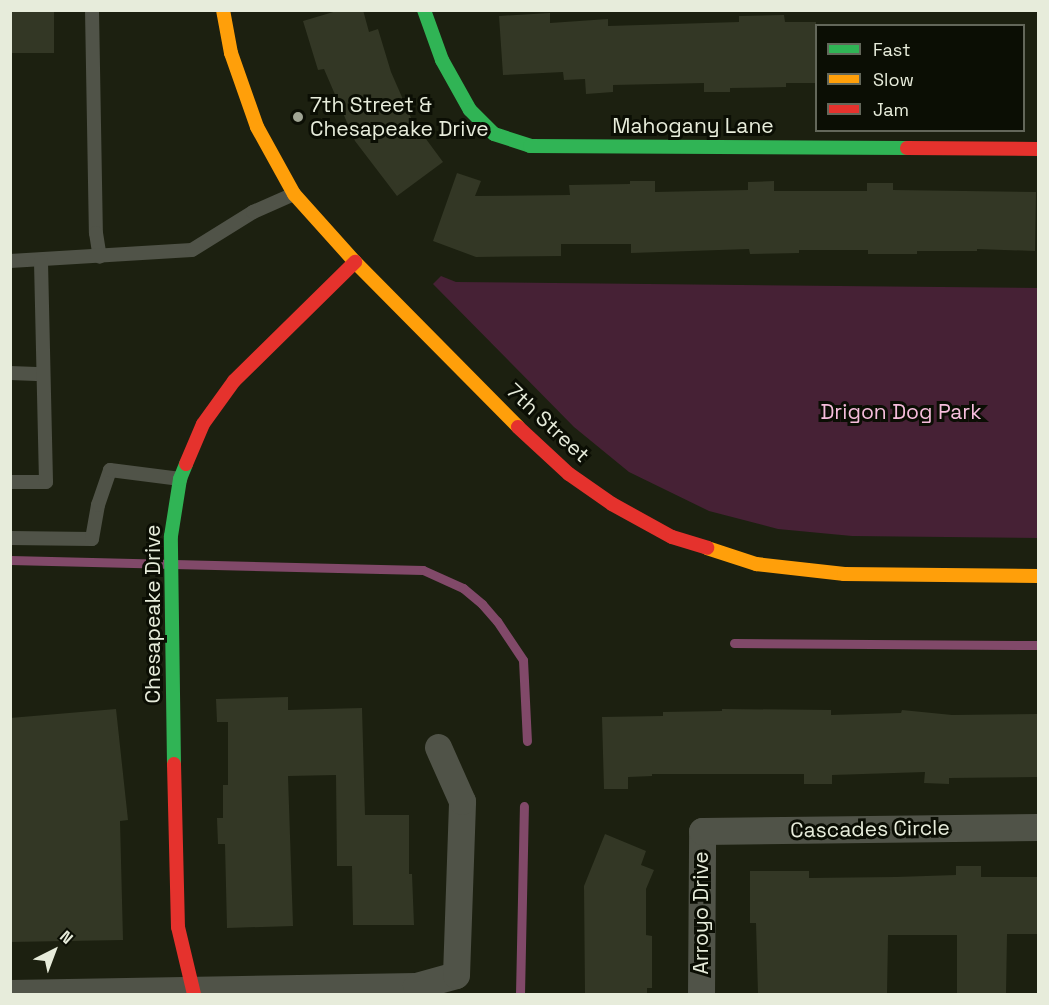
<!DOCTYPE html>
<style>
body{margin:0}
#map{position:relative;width:1049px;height:1005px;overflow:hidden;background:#1c2010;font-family:"Space Grotesk",sans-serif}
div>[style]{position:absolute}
.green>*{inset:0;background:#462135}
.stream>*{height:9px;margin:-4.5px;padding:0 4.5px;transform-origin:4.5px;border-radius:4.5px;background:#814969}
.building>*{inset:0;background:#333725;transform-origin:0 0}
.lane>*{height:14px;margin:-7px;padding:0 7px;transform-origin:7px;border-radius:7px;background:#505348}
.street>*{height:27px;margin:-13.5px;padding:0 13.5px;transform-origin:13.5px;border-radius:13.5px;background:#505348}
.fast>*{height:14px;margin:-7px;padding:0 7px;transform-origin:7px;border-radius:7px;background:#30b455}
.slow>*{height:14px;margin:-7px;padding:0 7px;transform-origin:7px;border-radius:7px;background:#ff9f0a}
.jam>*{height:14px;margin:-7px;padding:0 7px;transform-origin:7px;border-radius:7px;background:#e5322d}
.dots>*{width:16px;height:16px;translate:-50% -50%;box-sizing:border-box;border:3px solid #0b0e04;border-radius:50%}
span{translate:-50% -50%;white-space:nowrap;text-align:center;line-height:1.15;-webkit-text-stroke:6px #0b0e04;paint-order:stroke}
.poi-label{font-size:21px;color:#e7ecdb}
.left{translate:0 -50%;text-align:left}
.street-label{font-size:21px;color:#e7ecdb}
.park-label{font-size:21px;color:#f6bddc}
.frame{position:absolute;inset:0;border:12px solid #e7ecdb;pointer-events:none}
.legend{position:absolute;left:815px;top:24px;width:210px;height:108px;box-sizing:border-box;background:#0b0e04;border:2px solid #63675a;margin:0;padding:8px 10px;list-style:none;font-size:18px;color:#e7ecdb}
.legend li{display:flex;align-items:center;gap:12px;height:30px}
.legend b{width:30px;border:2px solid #63675a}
.north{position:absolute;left:24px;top:921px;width:60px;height:60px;-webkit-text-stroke:4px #0b0e04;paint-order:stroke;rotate:42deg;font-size:16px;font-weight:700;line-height:24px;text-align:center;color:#e7ecdb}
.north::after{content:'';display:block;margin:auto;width:21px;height:27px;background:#e7ecdb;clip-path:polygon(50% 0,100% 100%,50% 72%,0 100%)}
</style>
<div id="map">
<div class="green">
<i style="clip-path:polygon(441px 276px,456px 282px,1038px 288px,1038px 538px,852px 536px,778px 529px,709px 511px,629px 472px,574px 427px,433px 284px)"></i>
</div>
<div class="stream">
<i style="left:10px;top:560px;width:413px;rotate:1.4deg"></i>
<i style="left:423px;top:570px;width:44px;rotate:24.2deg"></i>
<i style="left:463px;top:588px;width:25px;rotate:40deg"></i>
<i style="left:482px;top:604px;width:23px;rotate:49deg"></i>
<i style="left:497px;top:621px;width:47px;rotate:56.3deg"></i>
<i style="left:523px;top:660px;width:81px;rotate:87.2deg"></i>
<i style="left:734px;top:643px;width:304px;rotate:0.4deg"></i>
<i style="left:520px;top:994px;width:188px;rotate:-88.8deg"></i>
</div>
<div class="building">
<i style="left:10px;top:10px;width:44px;height:43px"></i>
<i style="clip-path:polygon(340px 10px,363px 10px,369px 32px,378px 29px,391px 72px,412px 120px,443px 162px,397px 196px,355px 141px,324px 69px,318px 70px,303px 21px)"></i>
<i style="clip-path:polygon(550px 13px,550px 23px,608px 19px,608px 26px,739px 22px,739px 16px,784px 15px,785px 22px,816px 22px,816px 83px,786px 83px,786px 87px,730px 88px,730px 92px,704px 92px,704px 83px,613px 85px,613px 92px,586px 94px,585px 79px,564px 80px,563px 72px,503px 75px,499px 16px)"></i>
<i style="clip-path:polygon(457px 173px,481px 181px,475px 196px,570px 195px,569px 185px,630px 184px,630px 181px,655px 181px,655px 192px,748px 190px,748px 182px,774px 181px,774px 191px,867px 191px,867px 183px,893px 183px,893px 190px,1036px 192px,1035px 251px,977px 249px,977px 251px,917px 251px,917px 254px,868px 254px,868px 250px,799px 250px,799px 253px,750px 254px,749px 249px,631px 253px,631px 244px,561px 244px,561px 256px,476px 257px,433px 241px)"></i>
<i style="clip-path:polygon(288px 697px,288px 710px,362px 708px,365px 815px,409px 815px,409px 874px,412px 874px,414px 925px,353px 925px,352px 866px,337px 866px,336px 775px,288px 776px,293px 926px,227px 928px,225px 844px,218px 844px,217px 818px,223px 818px,223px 785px,228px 785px,228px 722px,217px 722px,216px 699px)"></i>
<i style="clip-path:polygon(116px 709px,128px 820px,120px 821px,123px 940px,10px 942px,10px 718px)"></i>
<i style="clip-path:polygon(722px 709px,831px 710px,831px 715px,901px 713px,902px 710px,952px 715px,1038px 714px,1038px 777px,949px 778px,949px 784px,924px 783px,925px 772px,832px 775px,832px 784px,804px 784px,804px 774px,652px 774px,652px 776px,628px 777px,628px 789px,604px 789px,602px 717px,663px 716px,663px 712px,722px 711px)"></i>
<i style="clip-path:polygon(605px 834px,646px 851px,641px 865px,654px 870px,646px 889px,646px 935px,652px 936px,652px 988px,647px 988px,647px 994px,585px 994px,584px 886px)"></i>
<i style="clip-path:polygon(956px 866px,981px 866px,981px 877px,1038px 877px,1038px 934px,1007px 934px,1006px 994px,957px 994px,957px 935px,888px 935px,887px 994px,758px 994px,756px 923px,750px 923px,750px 871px,809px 871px,809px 878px,896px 877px,956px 875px)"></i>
</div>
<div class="lane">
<i style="left:92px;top:10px;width:223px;rotate:89deg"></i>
<i style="left:96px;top:233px;width:24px;rotate:81deg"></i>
<i style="left:10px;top:261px;width:182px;rotate:-3.5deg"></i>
<i style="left:192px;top:250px;width:72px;rotate:-31.9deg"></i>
<i style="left:253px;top:212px;width:45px;rotate:-23.7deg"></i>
<i style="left:10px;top:373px;width:33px;rotate:2deg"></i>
<i style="left:10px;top:482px;width:36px"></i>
<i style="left:46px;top:482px;width:221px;rotate:-91.3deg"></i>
<i style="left:10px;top:538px;width:82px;rotate:0.7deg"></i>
<i style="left:92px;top:539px;width:35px;rotate:-80deg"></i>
<i style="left:98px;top:505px;width:37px;rotate:-71deg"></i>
<i style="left:110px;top:470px;width:71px;rotate:7.3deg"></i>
</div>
<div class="street">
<i style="left:10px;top:993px;width:406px;rotate:-1deg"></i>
<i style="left:416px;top:986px;width:41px;rotate:-15.4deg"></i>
<i style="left:456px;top:975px;width:174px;rotate:-88deg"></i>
<i style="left:462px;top:801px;width:59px;rotate:-114deg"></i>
<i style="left:701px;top:994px;width:163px;rotate:-89.6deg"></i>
<i style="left:702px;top:831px;width:336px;rotate:-0.7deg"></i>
</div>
<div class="fast">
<i style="left:424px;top:10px;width:53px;rotate:70.2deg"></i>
<i style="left:442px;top:60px;width:57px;rotate:60.8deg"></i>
<i style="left:470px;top:110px;width:34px;rotate:45deg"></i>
<i style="left:494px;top:134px;width:38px;rotate:18deg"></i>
<i style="left:530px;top:146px;width:377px;rotate:0.3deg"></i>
<i style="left:174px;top:764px;width:228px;rotate:-90.8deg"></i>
<i style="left:171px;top:536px;width:58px;rotate:-81deg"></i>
<i style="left:180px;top:479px;width:16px;rotate:-68deg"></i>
</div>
<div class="slow">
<i style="left:223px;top:10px;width:44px;rotate:79.5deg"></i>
<i style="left:231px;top:53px;width:78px;rotate:70.6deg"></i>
<i style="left:257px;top:127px;width:77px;rotate:61.1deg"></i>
<i style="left:294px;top:194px;width:91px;rotate:48.1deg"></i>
<i style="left:355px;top:262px;width:232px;rotate:45.3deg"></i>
<i style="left:707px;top:548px;width:52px;rotate:18.1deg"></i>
<i style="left:756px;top:564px;width:89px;rotate:6.5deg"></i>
<i style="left:844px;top:574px;width:194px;rotate:0.6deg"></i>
</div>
<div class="jam">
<i style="left:907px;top:148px;width:131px;rotate:0.4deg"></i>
<i style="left:518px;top:427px;width:69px;rotate:42.7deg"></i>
<i style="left:569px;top:474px;width:52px;rotate:34.9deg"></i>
<i style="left:612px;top:504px;width:68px;rotate:28.8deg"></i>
<i style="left:672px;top:537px;width:37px;rotate:17deg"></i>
<i style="left:186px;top:464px;width:43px;rotate:-67deg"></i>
<i style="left:203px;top:424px;width:53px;rotate:-54.2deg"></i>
<i style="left:234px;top:381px;width:170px;rotate:-44.5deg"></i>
<i style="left:174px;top:764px;width:163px;rotate:88.6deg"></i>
<i style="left:178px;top:927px;width:69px;rotate:76.6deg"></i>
</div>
<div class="dots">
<i style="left:298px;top:117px;background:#a0a594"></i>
</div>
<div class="poi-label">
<span class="left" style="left:310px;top:117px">7th Street &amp;<br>Chesapeake Drive</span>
</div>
<div class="street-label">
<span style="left:693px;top:126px">Mahogany Lane</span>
<span style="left:548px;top:423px;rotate:43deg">7th Street</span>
<span style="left:153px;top:614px;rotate:-90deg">Chesapeake Drive</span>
<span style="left:870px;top:829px;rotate:-1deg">Cascades Circle</span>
<span style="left:701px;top:913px;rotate:-90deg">Arroyo Drive</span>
</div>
<div class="park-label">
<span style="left:901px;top:412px">Drigon Dog Park</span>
</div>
<div class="frame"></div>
<ul class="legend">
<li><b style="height:8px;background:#30b455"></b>Fast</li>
<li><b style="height:8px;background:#ff9f0a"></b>Slow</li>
<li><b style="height:8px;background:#e5322d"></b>Jam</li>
</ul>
<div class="north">N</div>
</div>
